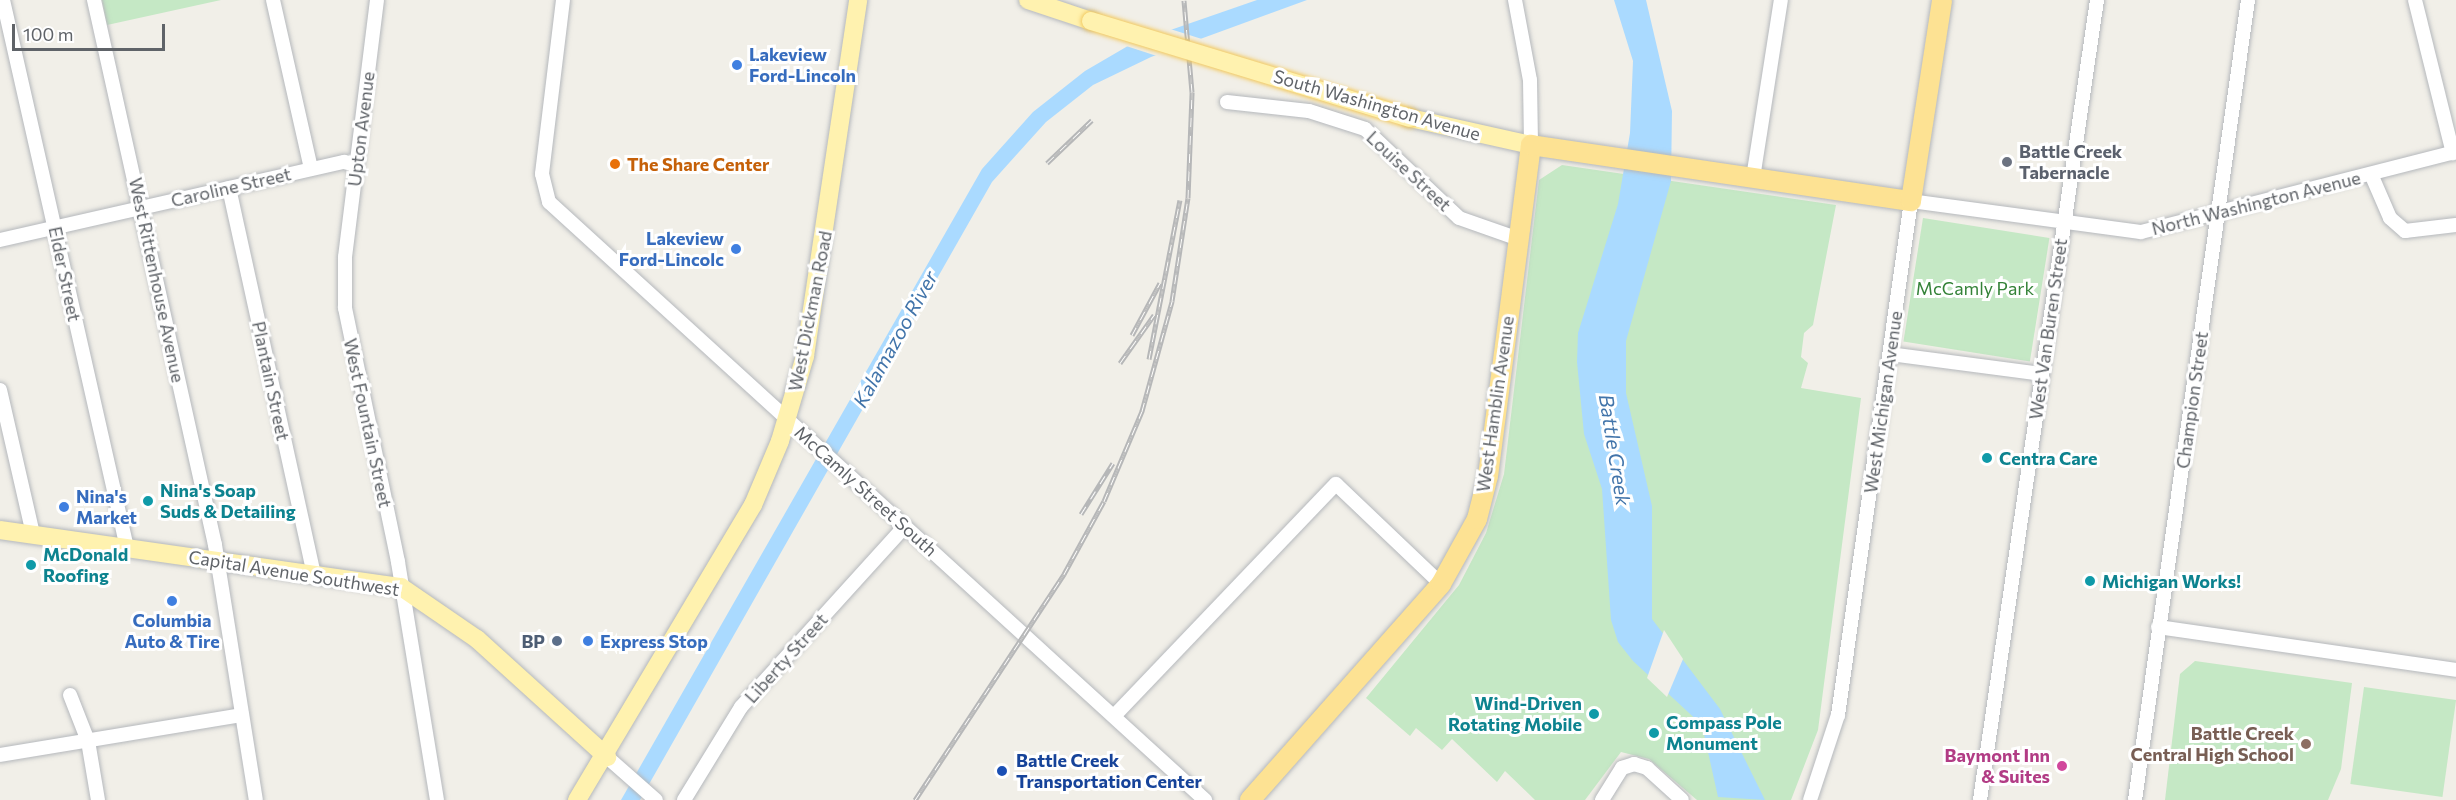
<!DOCTYPE html>
<style>
body{margin:0}
#map{position:relative;width:2456px;height:800px;overflow:hidden;background:#f1efe8;font-family:Commissioner,sans-serif}
div>[style]{position:absolute}
.green>*{inset:0;background:#c5e8c5;transform-origin:0 0}
.water>*{inset:0;background:#aadaff}
.pier>*{inset:0;background:#f1efe8}
.roads{filter:drop-shadow(0 0 2px #b5b8bc) drop-shadow(0 0 2px #b5b8bc)}
.minor>*{height:14px;margin:-7px;padding:0 7px;transform-origin:7px;border-radius:7px;background:#fff}
.major>*{height:18px;margin:-9px;padding:0 9px;transform-origin:9px;border-radius:9px;background:#fff2af}
.highway>*{height:20px;margin:-10px;padding:0 10px;transform-origin:10px;border-radius:10px;background:#fde293}
.rail>*{height:5px;margin-top:-2.5px;transform-origin:0;background:repeating-linear-gradient(90deg,#fff 0 9px,#b6b7b8 0 18px);box-sizing:border-box;border-block:2px solid #b6b7b8}
.bridges{filter:drop-shadow(0 0 2px #f2c960) drop-shadow(0 0 2px #f2c960)}
.major-bridge>*{height:18px;margin:-9px;padding:0 9px;transform-origin:9px;border-radius:9px;background:#fff2af}
.dots>*{width:16px;height:16px;translate:-50% -50%;box-sizing:border-box;border:3px solid #fff;border-radius:50%}
span{translate:-50% -50%;white-space:nowrap;text-align:center;line-height:1.15;-webkit-text-stroke:6px #fff;paint-order:stroke}
.shop-label{font-size:18px;color:#366cbe;font-weight:700}
.left{translate:0 -50%;text-align:left}
.right{translate:-100% -50%;text-align:right}
.street-label{font-size:18px;color:#5f6368}
.worship-label{font-size:18px;color:#5b616d;font-weight:700}
.food-label{font-size:18px;color:#c56008;font-weight:700}
.park-label{font-size:18px;color:#348238}
.culture-label{font-size:18px;color:#0d838f;font-weight:700}
.service-label{font-size:18px;color:#4e5e75;font-weight:700}
.education-label{font-size:18px;color:#785e54;font-weight:700}
.hotel-label{font-size:18px;color:#b23c85;font-weight:700}
.transit-label{font-size:18px;color:#164399;font-weight:700}
.water-label{font-size:20px;color:#4174aa;font-style:italic}
.scale{position:absolute;left:12px;top:24px;width:153px;height:27px;box-sizing:border-box;border:3px solid #5f6368;border-top:0;padding-left:8px;font-size:18px;line-height:21px;white-space:nowrap;color:#5f6368;-webkit-text-stroke:4px #fff;paint-order:stroke}
</style>
<div id="map">
<div class="green">
<i style="clip-path:polygon(102px 0,221px 0,107px 25px)"></i>
<i style="clip-path:polygon(1562px 165px,1836px 205px,1813px 325px,1804px 333px,1801px 357px,1808px 363px,1801px 388px,1861px 398px,1818px 730px,1791px 800px,1697px 800px,1649px 759px,1621px 752px,1585px 800px,1535px 800px,1505px 771px,1497px 782px,1452px 739px,1442px 750px,1416px 728px,1410px 736px,1366px 698px,1459px 585px,1486px 533px,1504px 474px,1539px 180px)"></i>
<i style="left:1923px;top:218px;width:128px;height:125px;rotate:9deg"></i>
<i style="clip-path:polygon(2195px 661px,2352px 683px,2341px 769px,2328px 800px,2165px 800px,2180px 674px)"></i>
<i style="left:2364px;top:687px;width:93px;height:98px;rotate:8deg"></i>
</div>
<div class="water">
<i style="clip-path:polygon(1257px 0,1307px 0,1151px 57px,1093px 85px,1046px 122px,992px 182px,640px 800px,621px 800px,982px 169px,1033px 112px,1085px 71px,1133px 43px)"></i>
<i style="clip-path:polygon(1614px 0,1646px 0,1672px 111px,1671px 181px,1626px 341px,1626px 393px,1652px 506px,1652px 619px,1720px 709px,1765px 800px,1718px 797px,1702px 725px,1633px 661px,1618px 642px,1611px 620px,1602px 489px,1584px 434px,1577px 362px,1578px 333px,1618px 204px,1630px 133px,1633px 61px)"></i>
</div>
<div class="pier">
<i style="clip-path:polygon(1167px 28px,1205px 40px,1160px 57px,1123px 45px)"></i>
<i style="clip-path:polygon(1664px 630px,1683px 659px,1667px 697px,1647px 678px)"></i>
</div>
<div class="roads">
<div class="minor">
<i style="left:3px;top:0;width:562px;rotate:77.25deg"></i>
<i style="left:94px;top:0;width:558px;rotate:77.48deg"></i>
<i style="left:215px;top:545px;width:258px;rotate:80.9deg"></i>
<i style="left:273px;top:0;width:173px;rotate:77.3deg"></i>
<i style="left:377px;top:0;width:259px;rotate:97.1deg"></i>
<i style="left:345px;top:257px;width:51px;rotate:90deg"></i>
<i style="left:345px;top:308px;width:259px;rotate:78.2deg"></i>
<i style="left:398px;top:562px;width:241px;rotate:80.7deg"></i>
<i style="left:563px;top:0;width:175px;rotate:96.9deg"></i>
<i style="left:542px;top:174px;width:29px;rotate:76deg"></i>
<i style="left:549px;top:202px;width:888px;rotate:42.35deg"></i>
<i style="left:1515px;top:0;width:81px;rotate:79.4deg"></i>
<i style="left:1530px;top:80px;width:65px;rotate:89.1deg"></i>
<i style="left:2415px;top:0;width:158px;rotate:76.1deg"></i>
<i style="left:1227px;top:102px;width:82px;rotate:6.3deg"></i>
<i style="left:1309px;top:111px;width:59px;rotate:17.8deg"></i>
<i style="left:1365px;top:129px;width:129px;rotate:43.4deg"></i>
<i style="left:1459px;top:218px;width:60px;rotate:19.3deg"></i>
<i style="left:2371px;top:174px;width:48px;rotate:66.6deg"></i>
<i style="left:2390px;top:218px;width:20px;rotate:41deg"></i>
<i style="left:2405px;top:231px;width:51px;rotate:-6.7deg"></i>
<i style="left:1753px;top:178px;width:180px;rotate:-81.1deg"></i>
<i style="left:229px;top:188px;width:394px;rotate:77.6deg"></i>
<i style="left:0;top:240px;width:353px;rotate:-12.8deg"></i>
<i style="left:344px;top:162px;width:12px;rotate:14deg"></i>
<i style="left:1890px;top:354px;width:153px;rotate:7.5deg"></i>
<i style="left:0;top:390px;width:148px;rotate:77.1deg"></i>
<i style="left:2158px;top:627px;width:301px;rotate:8.2deg"></i>
<i style="left:70px;top:695px;width:49px;rotate:68.6deg"></i>
<i style="left:88px;top:741px;width:60px;rotate:80.4deg"></i>
<i style="left:1114px;top:716px;width:321px;rotate:-46.3deg"></i>
<i style="left:1336px;top:484px;width:145px;rotate:43.6deg"></i>
<i style="left:0;top:755px;width:245px;rotate:-9.4deg"></i>
<i style="left:607px;top:757px;width:65px;rotate:41.3deg"></i>
<i style="left:684px;top:800px;width:109px;rotate:-58.5deg"></i>
<i style="left:741px;top:707px;width:243px;rotate:-47.8deg"></i>
<i style="left:1602px;top:800px;width:38px;rotate:-58deg"></i>
<i style="left:1622px;top:768px;width:13px;rotate:-18deg"></i>
<i style="left:1634px;top:764px;width:14px;rotate:17deg"></i>
<i style="left:1647px;top:768px;width:47px;rotate:42.4deg"></i>
<i style="left:1810px;top:800px;width:89px;rotate:-71.8deg"></i>
<i style="left:1838px;top:715px;width:519px;rotate:-81.92deg"></i>
<i style="left:1911px;top:201px;width:232px;rotate:7.7deg"></i>
<i style="left:2141px;top:232px;width:325px;rotate:-14.3deg"></i>
<i style="left:1980px;top:800px;width:809px;rotate:-81.68deg"></i>
<i style="left:2135px;top:800px;width:808px;rotate:-81.96deg"></i>
</div>
<div class="major">
<i style="left:1028px;top:0;width:66px;rotate:18.4deg"></i>
<i style="left:1410px;top:118px;width:124px;rotate:12.6deg"></i>
<i style="left:0;top:530px;width:405px;rotate:8.1deg"></i>
<i style="left:401px;top:587px;width:92px;rotate:34.4deg"></i>
<i style="left:477px;top:639px;width:176px;rotate:42.2deg"></i>
<i style="left:577px;top:800px;width:344px;rotate:-59.2deg"></i>
<i style="left:753px;top:505px;width:69px;rotate:-67.1deg"></i>
<i style="left:780px;top:441px;width:89px;rotate:-73.6deg"></i>
<i style="left:805px;top:356px;width:360px;rotate:-81.5deg"></i>
</div>
<div class="highway">
<i style="left:1250px;top:800px;width:288px;rotate:-48.5deg"></i>
<i style="left:1441px;top:584px;width:74px;rotate:-61deg"></i>
<i style="left:1477px;top:519px;width:44px;rotate:-75.7deg"></i>
<i style="left:1488px;top:476px;width:334px;rotate:-82.6deg"></i>
<i style="left:1531px;top:145px;width:384px;rotate:8.4deg"></i>
<i style="left:1911px;top:201px;width:203px;rotate:-81.2deg"></i>
</div>
</div>
<div class="rail">
<i style="left:1047px;top:163px;width:62px;rotate:-43.7deg"></i>
<i style="left:1132px;top:335px;width:59px;rotate:-61.7deg"></i>
<i style="left:1149px;top:359px;width:162px;rotate:-79deg"></i>
<i style="left:1120px;top:363px;width:59px;rotate:-54.7deg"></i>
<i style="left:1081px;top:514px;width:60px;rotate:-57.9deg"></i>
<i style="left:915px;top:800px;width:271px;rotate:-56.6deg"></i>
<i style="left:1064px;top:574px;width:83px;rotate:-61.3deg"></i>
<i style="left:1104px;top:501px;width:98px;rotate:-67.1deg"></i>
<i style="left:1142px;top:411px;width:114px;rotate:-74.7deg"></i>
<i style="left:1172px;top:301px;width:104px;rotate:-81.2deg"></i>
<i style="left:1188px;top:198px;width:106px;rotate:-87.8deg"></i>
<i style="left:1192px;top:92px;width:92px;rotate:-95deg"></i>
</div>
<div class="bridges">
<div class="major-bridge">
<i style="left:1091px;top:21px;width:333px;rotate:16.9deg"></i>
</div>
</div>
<div class="dots">
<i style="left:737px;top:65px;background:#3f7fe0"></i>
<i style="left:2007px;top:162px;background:#6b7280"></i>
<i style="left:615px;top:164px;background:#e8710a"></i>
<i style="left:736px;top:249px;background:#3f7fe0"></i>
<i style="left:1987px;top:458px;background:#0f9aa8"></i>
<i style="left:148px;top:501px;background:#0f9aa8"></i>
<i style="left:64px;top:507px;background:#3f7fe0"></i>
<i style="left:31px;top:565px;background:#0f9aa8"></i>
<i style="left:2090px;top:581px;background:#0f9aa8"></i>
<i style="left:172px;top:601px;background:#3f7fe0"></i>
<i style="left:557px;top:641px;background:#5c6f8a"></i>
<i style="left:588px;top:641px;background:#3f7fe0"></i>
<i style="left:1594px;top:714px;background:#0f9aa8"></i>
<i style="left:1654px;top:733px;background:#0f9aa8"></i>
<i style="left:2306px;top:744px;background:#8d6e63"></i>
<i style="left:2062px;top:766px;background:#d1479c"></i>
<i style="left:1002px;top:771px;background:#1a4fb4"></i>
</div>
<div class="shop-label">
<span class="left" style="left:749px;top:65px">Lakeview<br>Ford-Lincoln</span>
<span class="right" style="left:724px;top:249px">Lakeview<br>Ford-Lincolc</span>
<span class="left" style="left:76px;top:507px">Nina's<br>Market</span>
<span style="left:172px;top:631px">Columbia<br>Auto &amp; Tire</span>
<span class="left" style="left:600px;top:641px">Express Stop</span>
</div>
<div class="street-label">
<span style="left:1377px;top:105px;rotate:16deg">South Washington Avenue</span>
<span style="left:361px;top:129px;rotate:-83deg">Upton Avenue</span>
<span style="left:1409px;top:171px;rotate:43deg">Louise Street</span>
<span style="left:231px;top:187px;rotate:-13deg">Caroline Street</span>
<span style="left:2256px;top:203px;rotate:-14deg">North Washington Avenue</span>
<span style="left:65px;top:274px;rotate:78deg">Elder Street</span>
<span style="left:157px;top:280px;rotate:78deg">West Rittenhouse Avenue</span>
<span style="left:810px;top:311px;rotate:-79deg">West Dickman Road</span>
<span style="left:2048px;top:329px;rotate:-82deg">West Van Buren Street</span>
<span style="left:271px;top:381px;rotate:78deg">Plantain Street</span>
<span style="left:2192px;top:400px;rotate:-82deg">Champion Street</span>
<span style="left:1883px;top:402px;rotate:-82deg">West Michigan Avenue</span>
<span style="left:1495px;top:404px;rotate:-82deg">West Hamblin Avenue</span>
<span style="left:368px;top:423px;rotate:78deg">West Fountain Street</span>
<span style="left:866px;top:491px;rotate:42deg">McCamly Street South</span>
<span style="left:294px;top:573px;rotate:9deg">Capital Avenue Southwest</span>
<span style="left:786px;top:658px;rotate:-48deg">Liberty Street</span>
</div>
<div class="worship-label">
<span class="left" style="left:2019px;top:162px">Battle Creek<br>Tabernacle</span>
</div>
<div class="food-label">
<span class="left" style="left:627px;top:164px">The Share Center</span>
</div>
<div class="park-label">
<span style="left:1975px;top:288px">McCamly Park</span>
</div>
<div class="culture-label">
<span class="left" style="left:1999px;top:458px">Centra Care</span>
<span class="left" style="left:160px;top:501px">Nina's Soap<br>Suds &amp; Detailing</span>
<span class="left" style="left:43px;top:565px">McDonald<br>Roofing</span>
<span class="left" style="left:2102px;top:581px">Michigan Works!</span>
<span class="right" style="left:1582px;top:714px">Wind-Driven<br>Rotating Mobile</span>
<span class="left" style="left:1666px;top:733px">Compass Pole<br>Monument</span>
</div>
<div class="service-label">
<span class="right" style="left:545px;top:641px">BP</span>
</div>
<div class="education-label">
<span class="right" style="left:2294px;top:744px">Battle Creek<br>Central High School</span>
</div>
<div class="hotel-label">
<span class="right" style="left:2050px;top:766px">Baymont Inn<br>&amp; Suites</span>
</div>
<div class="transit-label">
<span class="left" style="left:1016px;top:771px">Battle Creek<br>Transportation Center</span>
</div>
<div class="water-label">
<span style="left:895px;top:339px;rotate:-61deg">Kalamazoo River</span>
<span style="left:1615px;top:450px;rotate:81deg">Battle Creek</span>
</div>
<div class="scale">100 m</div>
</div>
